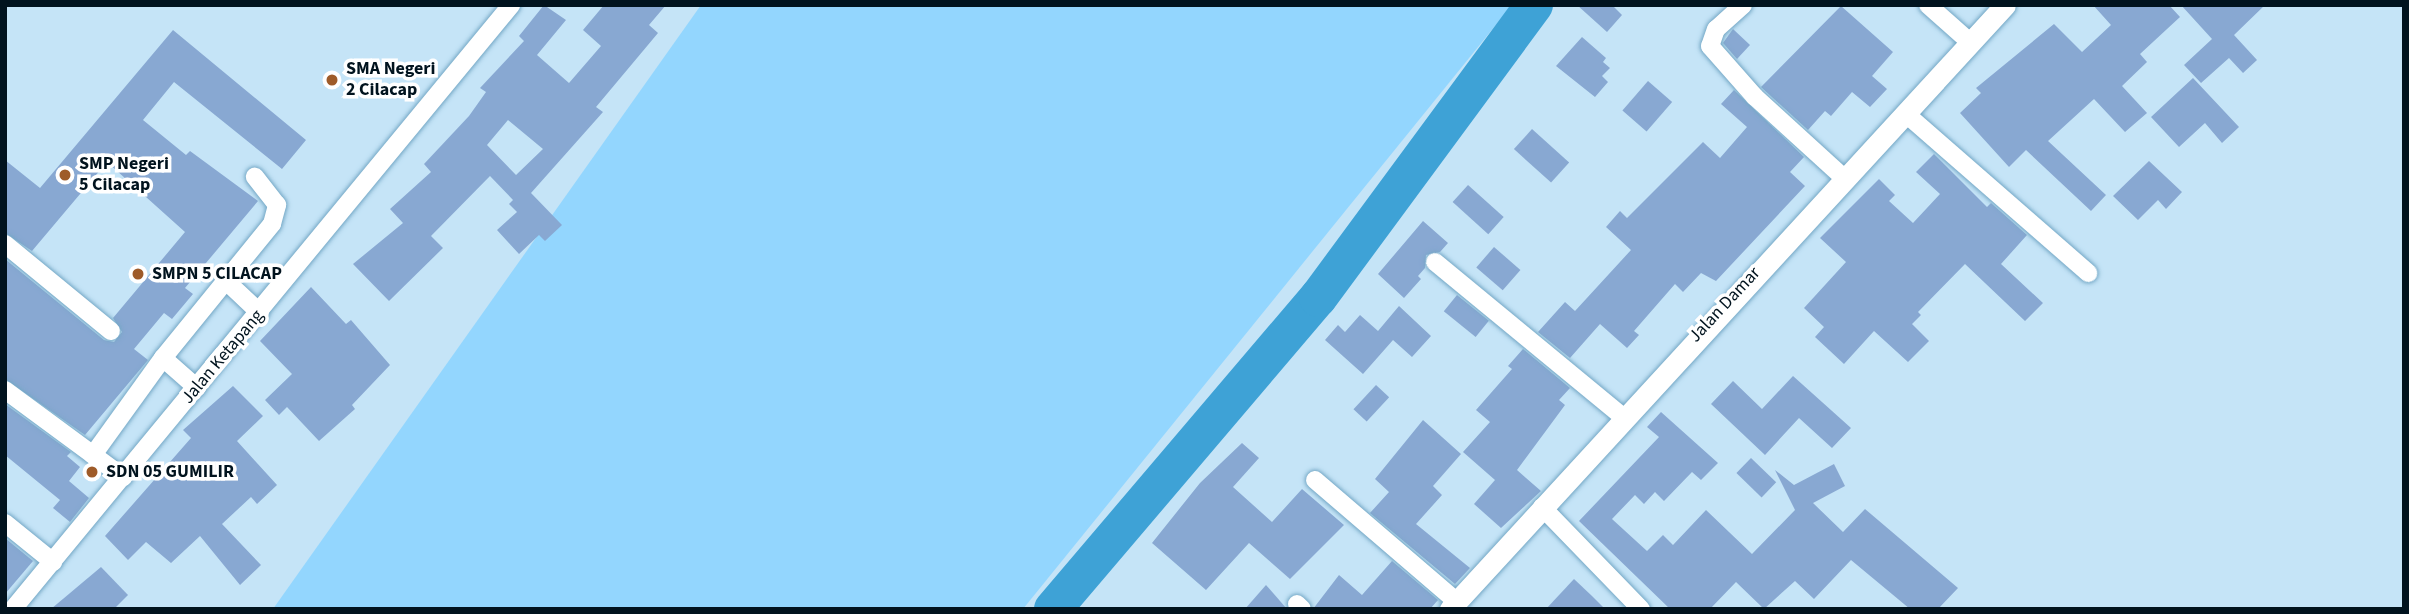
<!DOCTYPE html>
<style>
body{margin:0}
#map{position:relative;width:2409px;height:614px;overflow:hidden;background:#c5e4f7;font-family:"Source Sans 3",sans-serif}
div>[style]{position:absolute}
.green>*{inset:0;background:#93d6fe}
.river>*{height:38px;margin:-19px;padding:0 19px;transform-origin:19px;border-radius:19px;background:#3ea2d6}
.building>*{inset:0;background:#88a8d2;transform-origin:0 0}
.roads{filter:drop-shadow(0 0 2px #73a7c5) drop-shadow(0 0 2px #73a7c5)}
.minor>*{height:18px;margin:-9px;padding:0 9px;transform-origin:9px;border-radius:9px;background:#fff}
.tertiary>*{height:21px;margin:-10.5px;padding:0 10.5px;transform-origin:10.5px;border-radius:10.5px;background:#fff}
.dots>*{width:19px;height:19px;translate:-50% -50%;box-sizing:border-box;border:4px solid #fff;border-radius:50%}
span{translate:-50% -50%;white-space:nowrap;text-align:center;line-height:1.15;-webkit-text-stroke:7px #fff;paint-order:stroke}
.poi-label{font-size:18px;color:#01131e;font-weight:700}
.left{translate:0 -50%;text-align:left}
.street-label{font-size:18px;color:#01131e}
.frame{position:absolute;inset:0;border:7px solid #01131e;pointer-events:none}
</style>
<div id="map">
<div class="green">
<i style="clip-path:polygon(701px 5px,1512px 5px,1023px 609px,273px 609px)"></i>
</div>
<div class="river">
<i style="left:1053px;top:609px;width:409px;rotate:-49.6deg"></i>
<i style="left:1318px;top:298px;width:364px;rotate:-53.6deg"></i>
</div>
<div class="building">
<i style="clip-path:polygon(evenodd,544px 5px,566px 20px,537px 55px,569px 83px,601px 46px,583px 30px,604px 5px,666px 5px,649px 25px,658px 33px,596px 107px,603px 112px,531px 193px,562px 225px,545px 241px,539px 235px,519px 254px,497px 230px,517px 212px,509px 204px,513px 200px,490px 176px,431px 236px,443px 248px,389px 301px,353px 264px,403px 223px,390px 209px,431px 172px,424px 164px,469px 116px,486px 92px,480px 88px,524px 41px,519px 36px,544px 5px,508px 120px,543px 149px,516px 175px,487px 145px,508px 120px)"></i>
<i style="clip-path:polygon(1577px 5px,1612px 5px,1622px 15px,1607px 32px)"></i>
<i style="clip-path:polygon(2093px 5px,2169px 5px,2180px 17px,2140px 54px,2147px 62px,2122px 86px,2147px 113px,2125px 132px,2094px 99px,2048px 141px,2106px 195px,2091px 211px,2026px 150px,2009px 167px,1960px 113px,1981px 93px,1976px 88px,2054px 24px,2082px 52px,2111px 25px)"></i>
<i style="clip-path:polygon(2181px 5px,2265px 5px,2234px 35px,2257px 60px,2243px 73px,2229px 58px,2201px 83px,2184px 65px,2212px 39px)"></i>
<i style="clip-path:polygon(1841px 6px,1893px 52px,1872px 76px,1887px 89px,1870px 107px,1852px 92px,1831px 116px,1825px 111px,1808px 130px,1761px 87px)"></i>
<i style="clip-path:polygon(1733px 29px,1750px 45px,1737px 59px,1723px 43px)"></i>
<i style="clip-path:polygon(173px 30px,306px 140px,282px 169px,174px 82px,143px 120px,186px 155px,190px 151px,258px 201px,185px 288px,193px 294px,172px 319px,164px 313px,134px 349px,148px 360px,85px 435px,5px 379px,5px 259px,104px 340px,114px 342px,122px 332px,113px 318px,185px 232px,107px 162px,32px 251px,5px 233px,5px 160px,40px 188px)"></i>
<i style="clip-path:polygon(1582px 37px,1606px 58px,1603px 62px,1610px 68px,1602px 76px,1608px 82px,1595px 97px,1556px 66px)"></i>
<i style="clip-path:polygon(2193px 78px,2239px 127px,2222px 143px,2205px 123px,2179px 147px,2151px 117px)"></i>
<i style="left:1648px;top:81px;width:32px;height:39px;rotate:41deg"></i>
<i style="clip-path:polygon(1734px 90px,1804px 157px,1790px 172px,1805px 186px,1716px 281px,1701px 273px,1683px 292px,1675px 284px,1634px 331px,1639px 335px,1627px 348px,1600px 324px,1570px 358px,1538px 332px,1565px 302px,1575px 311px,1631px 250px,1606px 227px,1620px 211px,1627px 218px,1703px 142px,1720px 158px,1747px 127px,1721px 104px)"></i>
<i style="left:1532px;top:129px;width:50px;height:27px;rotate:42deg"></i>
<i style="clip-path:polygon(1934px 154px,1987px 207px,1991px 203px,2027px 235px,2001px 264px,2043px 303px,2025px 321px,1965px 264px,1918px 312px,1921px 315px,1912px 324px,1929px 341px,1908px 362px,1874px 331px,1844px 364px,1815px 337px,1824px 327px,1804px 308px,1846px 262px,1820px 238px,1879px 179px,1895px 195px,1889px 201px,1913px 223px,1940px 194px,1916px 172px)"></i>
<i style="clip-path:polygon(2149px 161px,2182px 192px,2166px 209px,2158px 200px,2138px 220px,2113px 196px)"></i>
<i style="left:1468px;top:185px;width:48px;height:23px;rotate:42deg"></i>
<i style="clip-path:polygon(1423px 221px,1448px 243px,1440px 252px,1426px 255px,1425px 268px,1418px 276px,1421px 279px,1404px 298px,1378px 274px)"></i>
<i style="left:1494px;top:247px;width:35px;height:27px;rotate:41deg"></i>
<i style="clip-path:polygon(311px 287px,346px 324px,351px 320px,390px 365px,352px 405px,355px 409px,319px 441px,287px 407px,279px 415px,265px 400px,292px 374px,260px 341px)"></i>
<i style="left:1457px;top:295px;width:41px;height:21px;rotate:39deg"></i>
<i style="clip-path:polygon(1399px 306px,1431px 336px,1412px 357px,1393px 340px,1363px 374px,1325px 340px,1338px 325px,1345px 332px,1360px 315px,1378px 331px)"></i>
<i style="clip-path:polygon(1523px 349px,1570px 388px,1559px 400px,1565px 405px,1517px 470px,1541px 491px,1501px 528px,1474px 504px,1495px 480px,1463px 452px,1490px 422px,1476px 410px,1512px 369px,1508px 366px)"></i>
<i style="clip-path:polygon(1793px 376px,1851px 428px,1832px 448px,1799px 418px,1765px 455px,1711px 404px,1733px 381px,1762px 409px)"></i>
<i style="left:1376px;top:385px;width:18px;height:33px;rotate:43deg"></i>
<i style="clip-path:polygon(233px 386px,263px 416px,237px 441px,277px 485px,257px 504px,251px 497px,222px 524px,261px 565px,240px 585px,200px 536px,171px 563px,146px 542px,128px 560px,105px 536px,191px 438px,183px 430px)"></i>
<i style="clip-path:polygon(5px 404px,71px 452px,67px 456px,80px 467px,69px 481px,89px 498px,70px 522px,53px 508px,60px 500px,5px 455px)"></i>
<i style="clip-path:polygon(1661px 412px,1718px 463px,1701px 480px,1692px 472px,1664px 501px,1655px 492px,1644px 504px,1635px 495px,1612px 519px,1647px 551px,1663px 535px,1673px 545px,1706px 510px,1752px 554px,1795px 510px,1775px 470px,1794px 485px,1834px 464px,1845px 486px,1813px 503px,1843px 532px,1865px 509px,1958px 588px,1938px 609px,1910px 609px,1851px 560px,1814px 599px,1795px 581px,1764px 609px,1736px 582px,1710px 609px,1670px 609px,1579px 521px,1659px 437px,1647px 427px)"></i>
<i style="clip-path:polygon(1423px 420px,1461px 454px,1433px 486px,1442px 495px,1416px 524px,1470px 568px,1455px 584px,1370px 513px,1389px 492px,1375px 479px)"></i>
<i style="clip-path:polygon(1242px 443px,1259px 458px,1233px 487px,1272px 522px,1302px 489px,1344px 525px,1290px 579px,1249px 543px,1206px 590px,1152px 543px,1200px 483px)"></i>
<i style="left:1751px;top:458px;width:35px;height:21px;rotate:44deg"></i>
<i style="clip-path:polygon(5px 538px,33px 561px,5px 594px)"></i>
<i style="clip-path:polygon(1392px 561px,1438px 600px,1430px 609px,1313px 609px,1339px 575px,1362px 595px)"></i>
<i style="clip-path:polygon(101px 567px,128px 595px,114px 609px,51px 609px)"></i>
<i style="clip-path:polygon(1574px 579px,1592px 596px,1605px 609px,1546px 609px)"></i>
<i style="clip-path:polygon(1266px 585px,1287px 609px,1245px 609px)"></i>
</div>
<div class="roads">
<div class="minor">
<i style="left:1743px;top:5px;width:36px;rotate:138deg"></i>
<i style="left:1716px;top:29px;width:18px;rotate:109deg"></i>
<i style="left:1710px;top:46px;width:68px;rotate:48.6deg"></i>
<i style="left:1755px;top:97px;width:120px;rotate:42.3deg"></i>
<i style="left:1928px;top:5px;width:57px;rotate:41.5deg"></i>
<i style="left:1906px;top:114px;width:242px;rotate:41.1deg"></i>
<i style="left:5px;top:244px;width:137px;rotate:39.4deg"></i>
<i style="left:1435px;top:262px;width:244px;rotate:39.5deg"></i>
<i style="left:225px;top:280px;width:48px;rotate:43.3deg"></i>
<i style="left:163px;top:358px;width:45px;rotate:41.4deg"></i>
<i style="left:5px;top:390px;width:147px;rotate:36.4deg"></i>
<i style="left:93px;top:455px;width:120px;rotate:-54.2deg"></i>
<i style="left:163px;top:358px;width:173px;rotate:-50.9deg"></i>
<i style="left:272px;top:224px;width:20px;rotate:-75deg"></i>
<i style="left:277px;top:205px;width:36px;rotate:-128deg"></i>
<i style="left:1315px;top:480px;width:186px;rotate:40.6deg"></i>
<i style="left:1542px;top:507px;width:142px;rotate:45.9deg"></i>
<i style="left:5px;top:523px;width:62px;rotate:39.1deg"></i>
<i style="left:1297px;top:604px;width:7px;rotate:45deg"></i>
<i style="left:13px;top:609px;width:783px;rotate:-50.49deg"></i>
</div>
<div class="tertiary">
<i style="left:1450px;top:609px;width:820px;rotate:-47.42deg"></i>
</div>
</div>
<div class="dots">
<i style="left:332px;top:80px;background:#9e5b29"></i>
<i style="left:65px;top:175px;background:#9e5b29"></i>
<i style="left:138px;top:274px;background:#9e5b29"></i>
<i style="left:92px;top:472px;background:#9e5b29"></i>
</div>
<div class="poi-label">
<span class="left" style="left:346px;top:80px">SMA Negeri<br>2 Cilacap</span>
<span class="left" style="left:79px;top:175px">SMP Negeri<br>5 Cilacap</span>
<span class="left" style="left:152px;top:274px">SMPN 5 CILACAP</span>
<span class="left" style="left:106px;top:472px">SDN 05 GUMILIR</span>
</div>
<div class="street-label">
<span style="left:1725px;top:305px;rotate:-47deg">Jalan Damar</span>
<span style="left:223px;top:357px;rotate:-50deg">Jalan Ketapang</span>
</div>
<div class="frame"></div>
</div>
